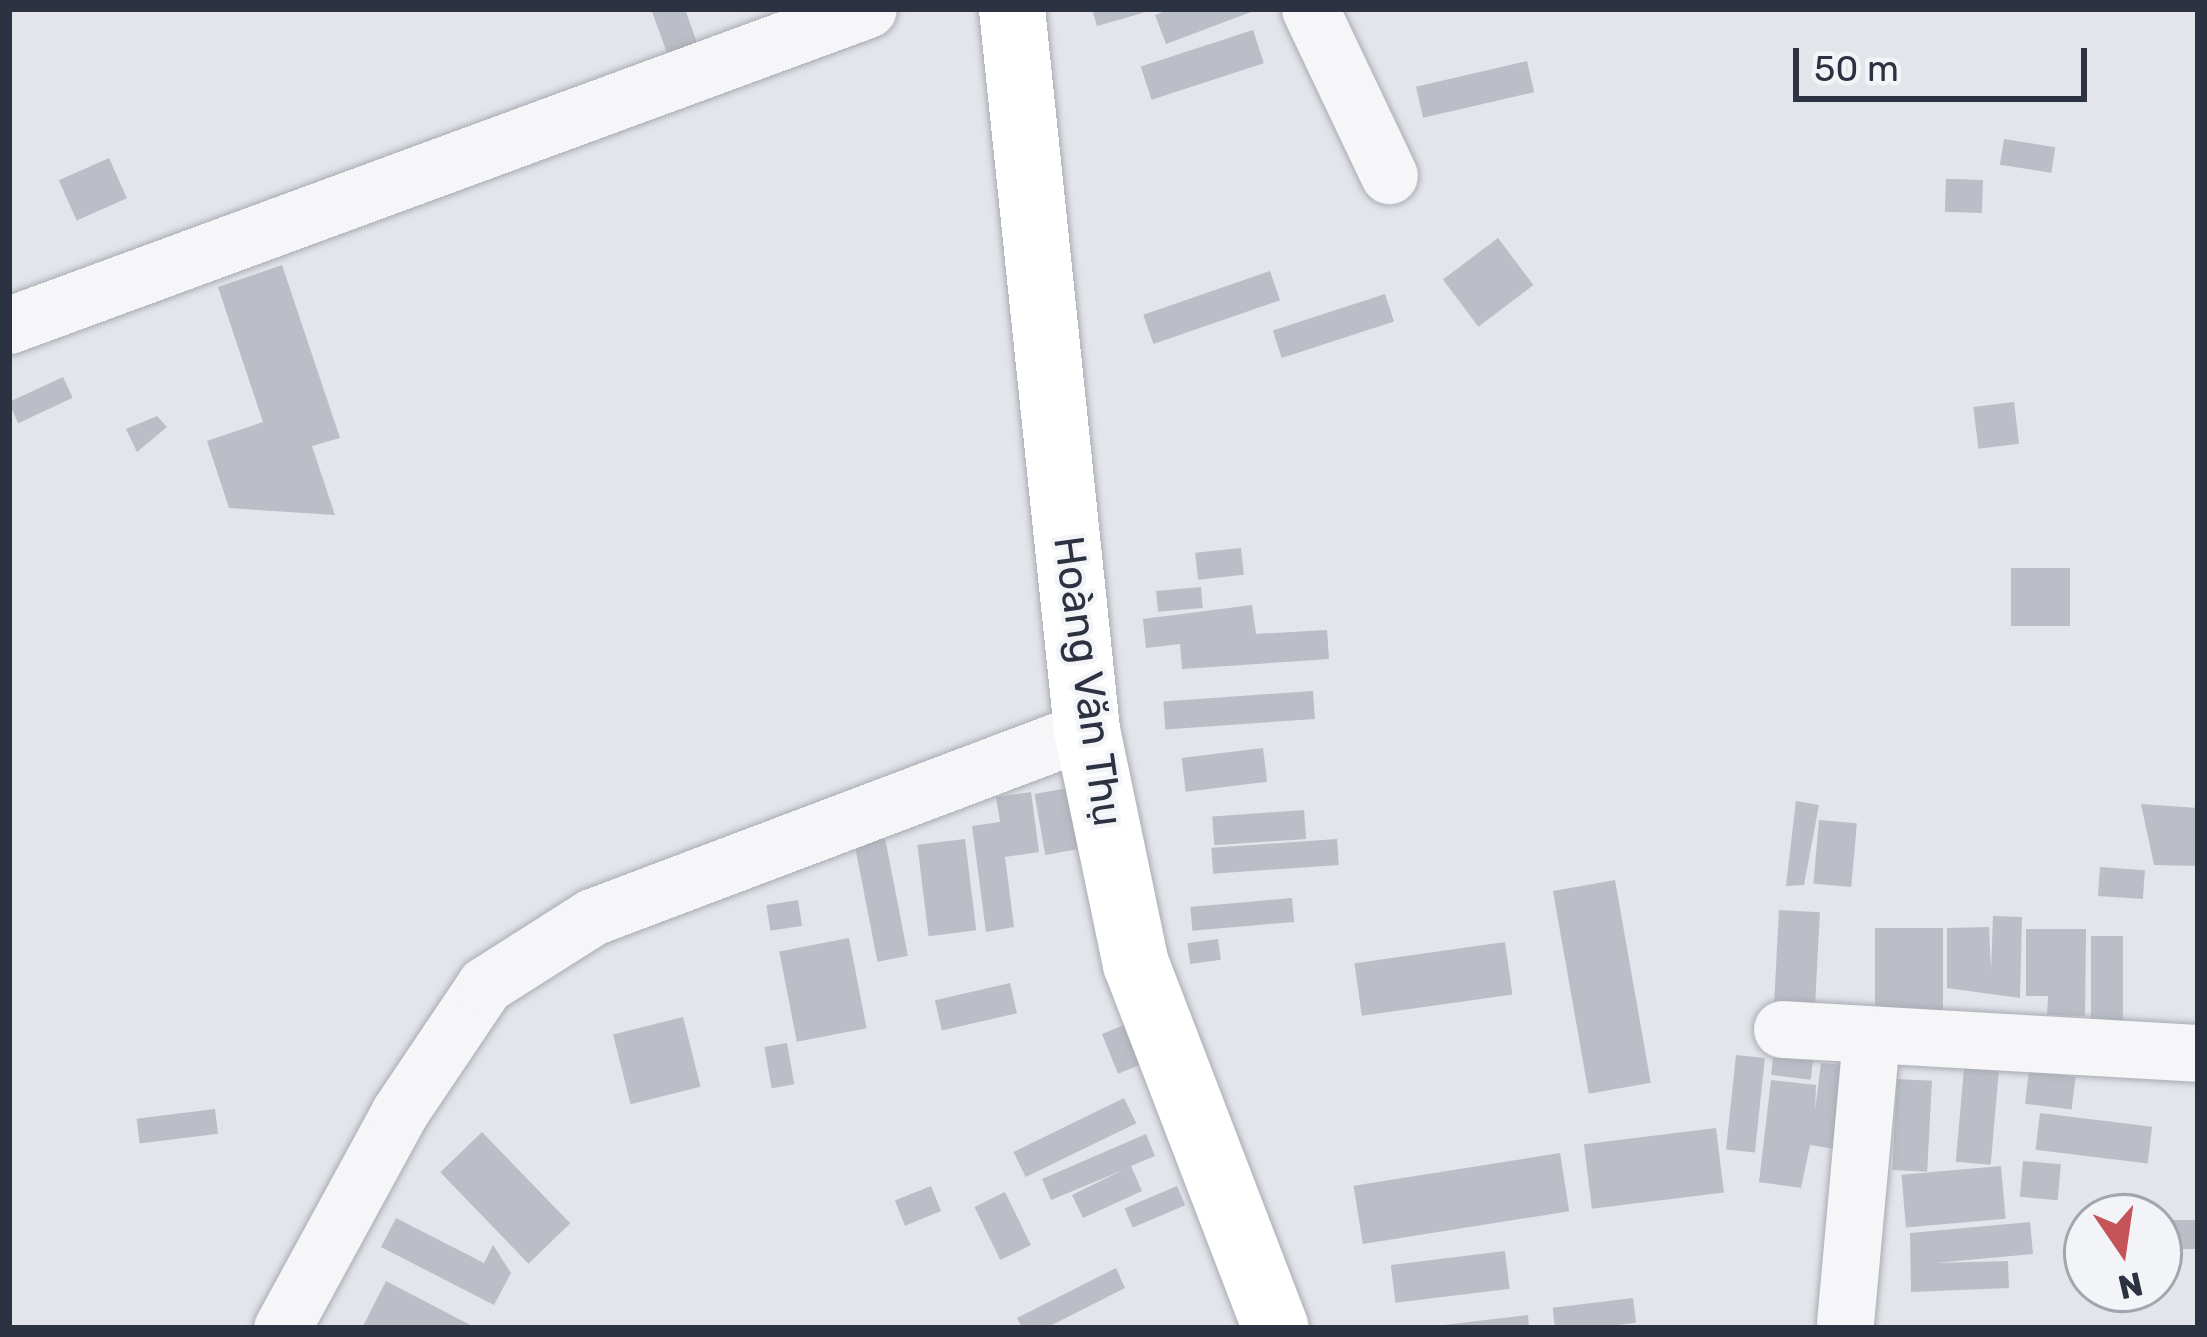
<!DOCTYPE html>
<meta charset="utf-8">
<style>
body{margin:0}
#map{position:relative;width:2207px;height:1337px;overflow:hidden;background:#e3e5ea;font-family:Rubik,sans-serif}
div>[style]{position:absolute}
.building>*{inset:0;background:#bbbec6;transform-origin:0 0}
.roads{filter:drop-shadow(0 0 3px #a8acb4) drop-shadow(0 0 3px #a8acb4)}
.minor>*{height:57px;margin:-28.5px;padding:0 28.5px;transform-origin:28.5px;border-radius:28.5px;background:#f6f6f9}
.major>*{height:66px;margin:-33px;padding:0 33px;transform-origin:33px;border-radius:33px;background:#fff}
span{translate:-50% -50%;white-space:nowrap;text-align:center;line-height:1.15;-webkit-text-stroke:9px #f3f4f7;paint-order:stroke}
.street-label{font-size:42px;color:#2c3241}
.frame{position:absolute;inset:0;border:12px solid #2c3241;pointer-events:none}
.north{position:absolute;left:2063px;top:1193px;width:120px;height:120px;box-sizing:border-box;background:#f3f4f7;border:3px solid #a3a6ae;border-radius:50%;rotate:167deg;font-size:33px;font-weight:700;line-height:48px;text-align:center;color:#2c3241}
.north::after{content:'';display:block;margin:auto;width:42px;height:54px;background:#c4545a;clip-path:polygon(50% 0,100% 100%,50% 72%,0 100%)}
.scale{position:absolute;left:1793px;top:48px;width:294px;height:54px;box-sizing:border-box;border:6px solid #2c3241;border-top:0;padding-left:15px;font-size:36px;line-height:42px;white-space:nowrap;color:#2c3241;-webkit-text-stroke:9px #f3f4f7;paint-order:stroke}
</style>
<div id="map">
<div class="building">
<i style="clip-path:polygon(651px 9px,685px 9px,697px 43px,667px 53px)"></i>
<i style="clip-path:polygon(1092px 9px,1153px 9px,1153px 10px,1097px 26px)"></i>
<i style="clip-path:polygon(1170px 9px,1259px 9px,1166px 44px,1155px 15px)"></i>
<i style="left:1253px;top:30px;width:35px;height:118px;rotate:72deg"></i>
<i style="left:1527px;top:61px;width:32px;height:114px;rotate:77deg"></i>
<i style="left:2004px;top:139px;width:52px;height:26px;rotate:9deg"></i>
<i style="left:109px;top:158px;width:44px;height:55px;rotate:66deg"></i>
<i style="left:1983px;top:180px;width:33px;height:37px;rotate:92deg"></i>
<i style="left:1498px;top:238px;width:59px;height:69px;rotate:53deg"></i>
<i style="clip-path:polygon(282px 265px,340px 438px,312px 446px,335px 515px,229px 508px,207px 441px,263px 422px,218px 287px)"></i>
<i style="left:1270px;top:271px;width:31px;height:134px;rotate:71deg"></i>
<i style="left:1385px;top:294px;width:29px;height:118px;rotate:72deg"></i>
<i style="left:63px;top:377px;width:23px;height:60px;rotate:65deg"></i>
<i style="left:2014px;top:402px;width:42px;height:41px;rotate:83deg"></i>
<i style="clip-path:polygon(157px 416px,167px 427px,137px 452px,126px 429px)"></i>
<i style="left:1241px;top:548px;width:27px;height:46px;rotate:84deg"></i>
<i style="left:2011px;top:568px;width:59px;height:58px"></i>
<i style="left:1201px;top:587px;width:21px;height:45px;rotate:85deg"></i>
<i style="clip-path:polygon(1252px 605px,1256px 634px,1327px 630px,1329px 659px,1182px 669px,1180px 644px,1146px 648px,1143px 619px)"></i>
<i style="left:1313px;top:691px;width:28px;height:150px;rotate:86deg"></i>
<i style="left:1263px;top:748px;width:34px;height:82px;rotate:83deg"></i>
<i style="left:1068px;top:788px;width:62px;height:34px;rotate:80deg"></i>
<i style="clip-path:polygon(1031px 792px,1039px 852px,1005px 857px,1014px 927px,986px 932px,972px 826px,1000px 822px,996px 797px)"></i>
<i style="clip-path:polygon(1796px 801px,1819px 805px,1804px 885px,1786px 886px)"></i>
<i style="clip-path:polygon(2141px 804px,2198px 808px,2198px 866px,2154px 865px)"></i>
<i style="left:1304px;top:810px;width:29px;height:92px;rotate:86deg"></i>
<i style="left:1819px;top:820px;width:38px;height:64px;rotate:5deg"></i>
<i style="left:885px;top:838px;width:120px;height:31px;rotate:79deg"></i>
<i style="left:965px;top:839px;width:92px;height:48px;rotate:83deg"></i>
<i style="left:1337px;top:839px;width:26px;height:126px;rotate:86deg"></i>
<i style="left:2100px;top:867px;width:45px;height:29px;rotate:4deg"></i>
<i style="left:1615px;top:880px;width:206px;height:63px;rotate:80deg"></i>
<i style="left:1292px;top:898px;width:24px;height:102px;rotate:85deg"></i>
<i style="left:798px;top:900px;width:26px;height:32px;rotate:81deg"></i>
<i style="left:1779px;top:910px;width:41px;height:93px;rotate:3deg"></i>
<i style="clip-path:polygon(1993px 916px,2022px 917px,2020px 998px,1947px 988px,1947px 928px,1989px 927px,1991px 970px)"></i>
<i style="clip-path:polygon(1875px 928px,1943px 928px,1943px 1020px,1875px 1006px)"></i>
<i style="clip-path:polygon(2026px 929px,2086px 929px,2085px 1016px,2047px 1015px,2048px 996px,2026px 996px)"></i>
<i style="left:2091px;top:936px;width:32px;height:85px"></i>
<i style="left:849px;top:938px;width:92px;height:71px;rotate:79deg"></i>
<i style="left:1218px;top:939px;width:21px;height:31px;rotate:82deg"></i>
<i style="left:1505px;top:942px;width:53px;height:152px;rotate:82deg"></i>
<i style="left:1010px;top:983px;width:31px;height:77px;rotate:77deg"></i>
<i style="left:683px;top:1017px;width:72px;height:72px;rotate:76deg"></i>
<i style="left:1139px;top:1019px;width:43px;height:40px;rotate:68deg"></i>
<i style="left:787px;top:1043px;width:42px;height:23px;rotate:80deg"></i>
<i style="left:1774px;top:1050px;width:40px;height:25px;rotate:7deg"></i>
<i style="left:1736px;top:1055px;width:29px;height:95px;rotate:6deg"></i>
<i style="clip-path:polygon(1821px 1063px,1852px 1066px,1841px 1150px,1810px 1145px,1801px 1188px,1759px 1182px,1771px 1080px,1816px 1085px,1815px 1110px)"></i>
<i style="left:1964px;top:1068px;width:35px;height:94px;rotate:5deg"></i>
<i style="left:2029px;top:1071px;width:47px;height:33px;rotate:7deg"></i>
<i style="left:1897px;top:1079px;width:35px;height:91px;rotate:3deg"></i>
<i style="left:1124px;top:1098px;width:28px;height:123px;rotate:64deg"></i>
<i style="left:215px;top:1109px;width:25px;height:79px;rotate:83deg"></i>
<i style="left:2040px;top:1113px;width:113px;height:37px;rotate:7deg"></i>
<i style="left:1716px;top:1128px;width:65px;height:133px;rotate:83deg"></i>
<i style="left:482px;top:1132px;width:127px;height:58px;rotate:46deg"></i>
<i style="clip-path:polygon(1146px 1134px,1155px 1156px,1131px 1166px,1142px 1191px,1083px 1218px,1072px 1195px,1123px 1170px,1051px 1200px,1042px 1179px)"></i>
<i style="left:1560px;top:1153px;width:59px;height:209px;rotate:81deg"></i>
<i style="left:2023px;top:1161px;width:38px;height:36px;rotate:5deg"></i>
<i style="left:2001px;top:1166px;width:53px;height:100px;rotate:85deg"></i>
<i style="left:931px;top:1186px;width:27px;height:39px;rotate:68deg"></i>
<i style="left:1177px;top:1186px;width:21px;height:57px;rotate:67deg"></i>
<i style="left:1005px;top:1192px;width:59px;height:34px;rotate:64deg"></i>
<i style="clip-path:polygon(396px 1218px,484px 1263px,493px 1245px,511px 1273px,494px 1305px,381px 1247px)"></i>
<i style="left:2159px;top:1220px;width:39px;height:29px"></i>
<i style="clip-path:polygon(2030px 1222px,2033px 1254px,1935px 1263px,2008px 1261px,2009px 1288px,1911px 1292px,1910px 1233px)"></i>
<i style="left:1505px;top:1251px;width:38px;height:115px;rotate:83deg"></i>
<i style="clip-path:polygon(1116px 1268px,1125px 1288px,1046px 1328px,1022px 1328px,1017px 1318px)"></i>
<i style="clip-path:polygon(386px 1281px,476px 1328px,362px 1328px)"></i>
<i style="left:1633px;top:1298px;width:25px;height:81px;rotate:83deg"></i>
<i style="clip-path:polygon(1528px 1315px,1529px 1328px,1445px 1328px,1444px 1325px)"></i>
</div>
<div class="roads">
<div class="minor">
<i style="left:1310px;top:9px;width:184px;rotate:64.6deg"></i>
<i style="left:9px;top:325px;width:915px;rotate:-20.2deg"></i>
<i style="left:1782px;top:1029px;width:417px;rotate:3.3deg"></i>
<i style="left:1845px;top:1323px;width:287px;rotate:-84.8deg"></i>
<i style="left:282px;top:1328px;width:245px;rotate:-61.4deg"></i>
<i style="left:399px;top:1113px;width:154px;rotate:-56.1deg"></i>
<i style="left:485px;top:985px;width:127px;rotate:-32.4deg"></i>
<i style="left:592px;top:917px;width:529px;rotate:-20.7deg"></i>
</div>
<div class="major">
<i style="left:1012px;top:9px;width:725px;rotate:84.06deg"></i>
<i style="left:1087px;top:730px;width:239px;rotate:78.2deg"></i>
<i style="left:1136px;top:964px;width:390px;rotate:69deg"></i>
</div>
</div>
<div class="street-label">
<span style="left:1088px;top:681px;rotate:82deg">Hoàng Văn Thụ</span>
</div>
<div class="frame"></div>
<div class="north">N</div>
<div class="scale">50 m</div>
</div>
